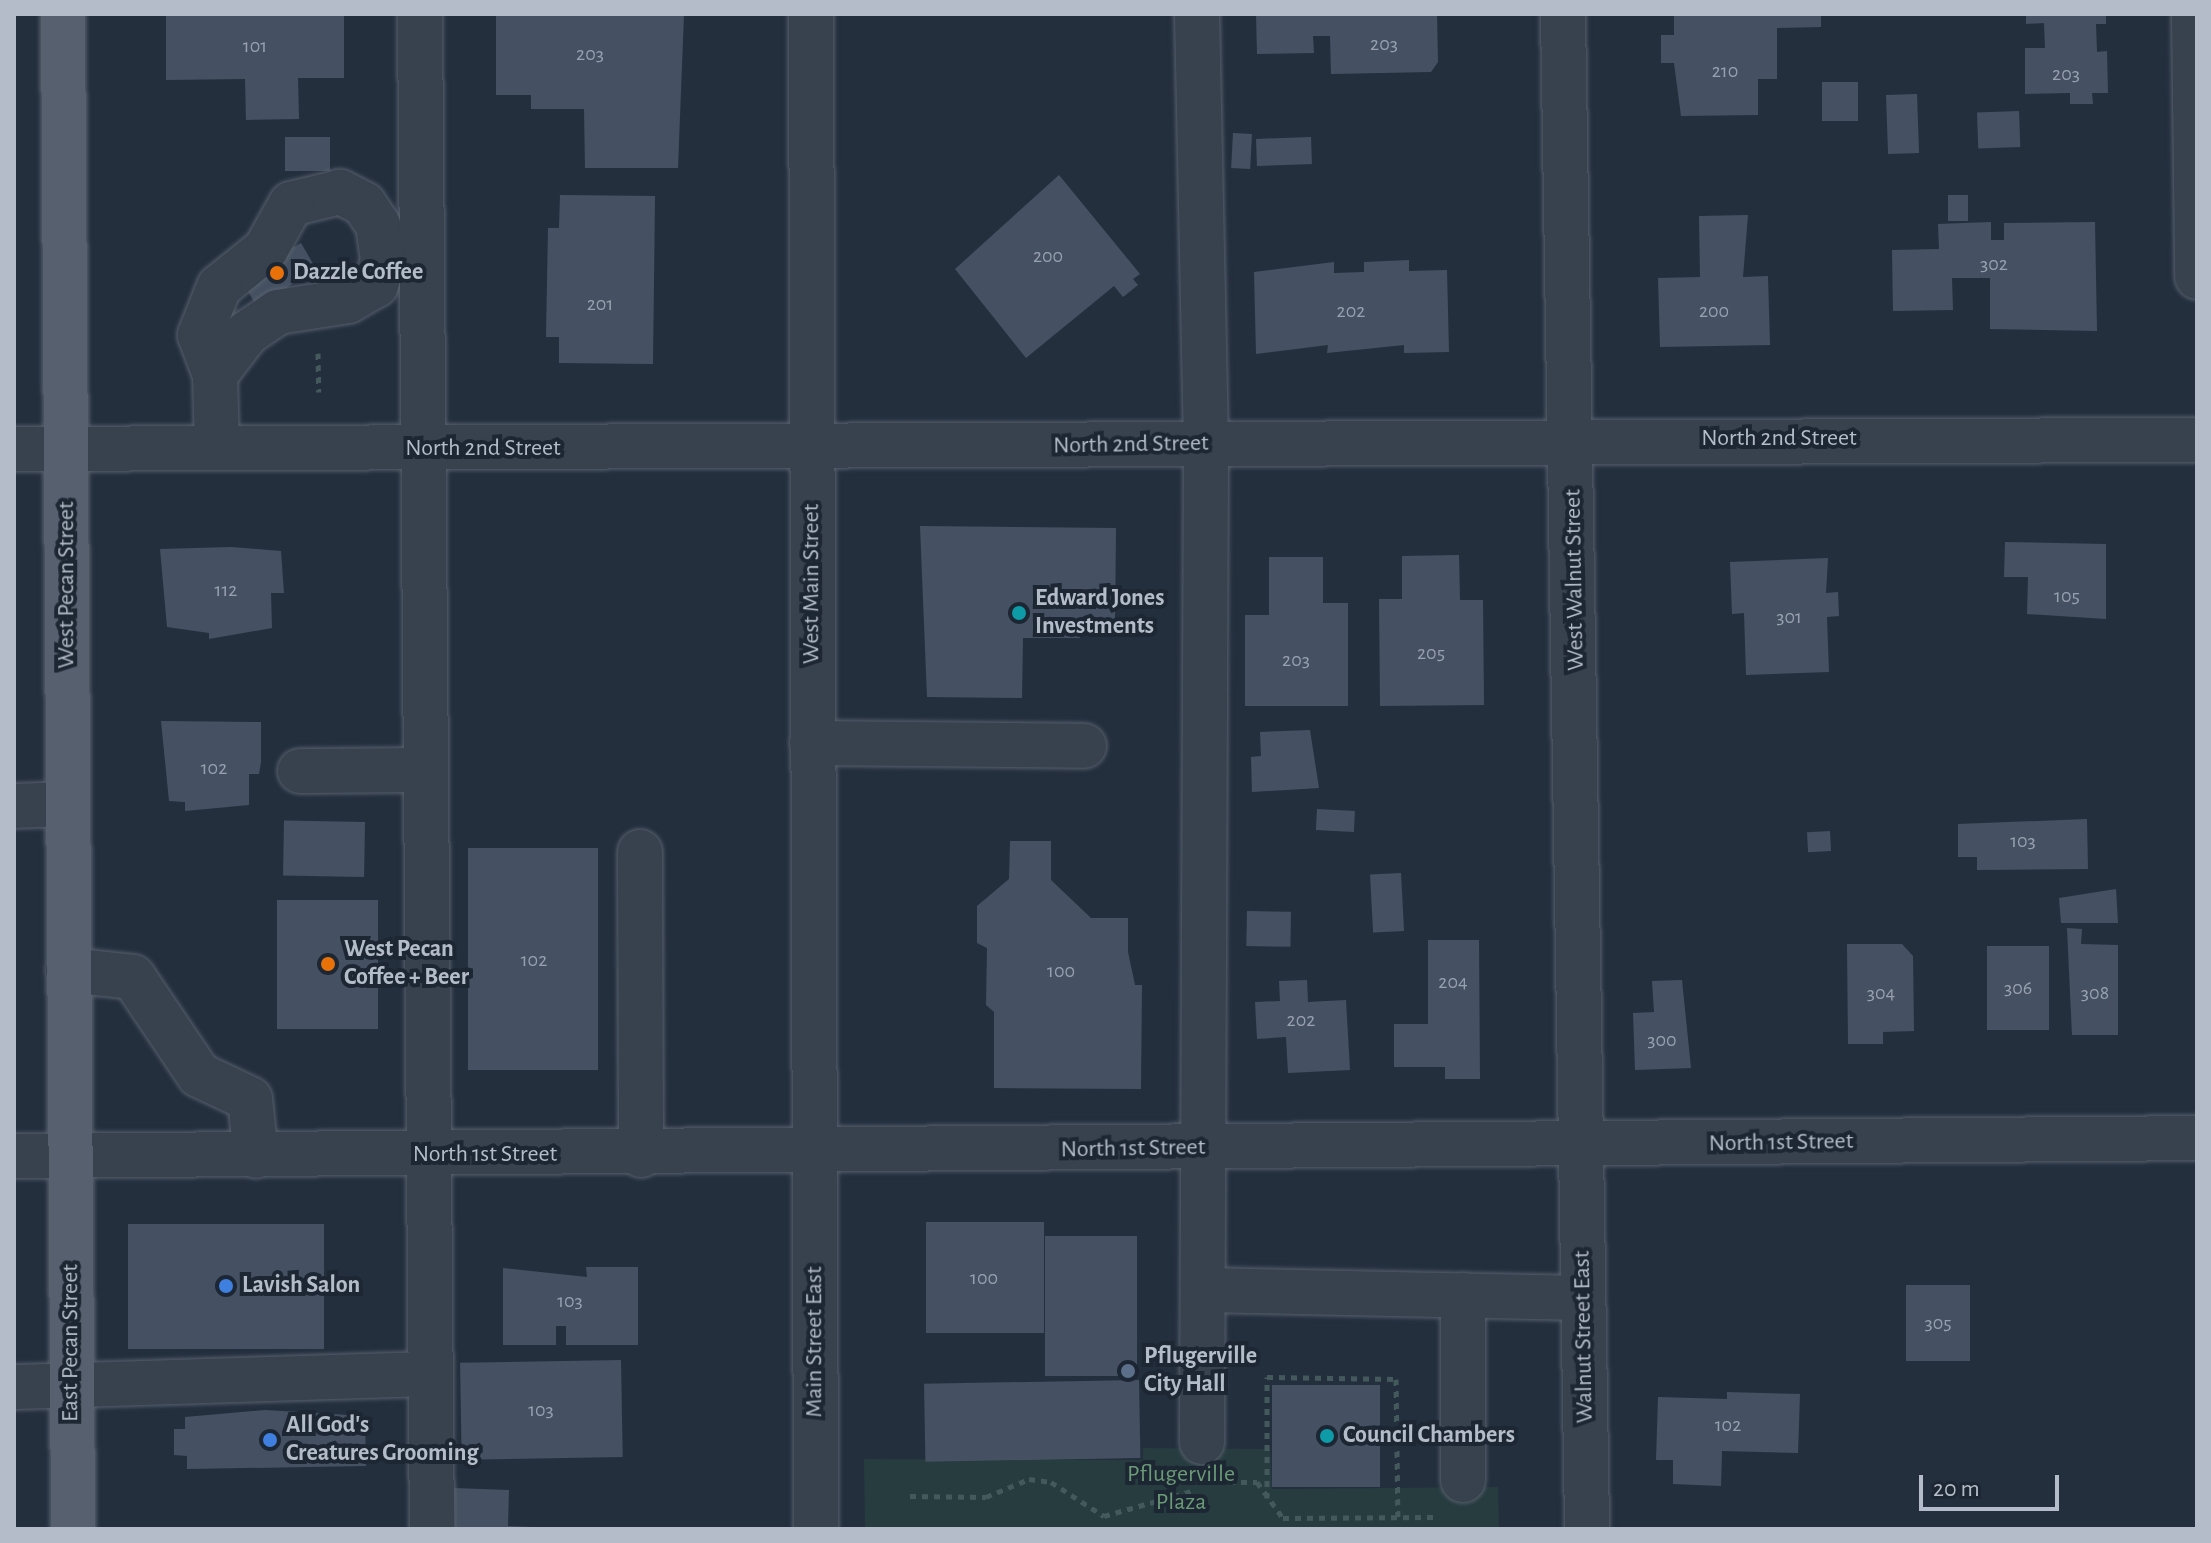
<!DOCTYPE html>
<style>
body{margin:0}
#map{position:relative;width:2211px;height:1543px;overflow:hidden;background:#242f3e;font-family:"Alegreya Sans",sans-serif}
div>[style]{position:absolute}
.green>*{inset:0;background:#263c3f}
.building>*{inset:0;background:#455162;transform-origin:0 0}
.path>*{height:5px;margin-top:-2.5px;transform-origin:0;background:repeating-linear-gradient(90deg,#44595c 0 6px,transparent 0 12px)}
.roads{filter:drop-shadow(0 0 2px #565f6c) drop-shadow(0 0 2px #565f6c)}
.minor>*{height:44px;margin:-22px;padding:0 22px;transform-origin:22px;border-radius:22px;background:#38414e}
.major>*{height:44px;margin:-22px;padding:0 22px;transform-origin:22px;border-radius:22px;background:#56606e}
.dots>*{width:22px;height:22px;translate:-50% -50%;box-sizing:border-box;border:4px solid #1d2633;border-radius:50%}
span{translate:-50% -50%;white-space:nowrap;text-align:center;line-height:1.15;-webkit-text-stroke:8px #1d2633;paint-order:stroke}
.number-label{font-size:20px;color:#98a1af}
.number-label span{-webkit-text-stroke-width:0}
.poi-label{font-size:24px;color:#b4bcc9;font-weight:700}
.left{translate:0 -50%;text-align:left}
.street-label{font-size:24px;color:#b4bcc9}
.park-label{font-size:24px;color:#6b9a76}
.frame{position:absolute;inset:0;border:16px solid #b4bcc9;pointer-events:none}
.scale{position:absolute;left:1919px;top:1475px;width:140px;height:36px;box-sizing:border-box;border:4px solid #b4bcc9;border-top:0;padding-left:10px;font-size:24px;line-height:28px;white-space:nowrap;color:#b4bcc9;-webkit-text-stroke:6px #1d2633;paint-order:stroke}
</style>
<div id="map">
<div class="green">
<i style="clip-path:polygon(1143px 1448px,1270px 1449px,1272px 1489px,1498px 1487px,1499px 1529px,865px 1529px,864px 1459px,1143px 1460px)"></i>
</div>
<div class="building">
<i style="clip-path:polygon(166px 14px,344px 14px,344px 78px,298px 78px,299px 119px,246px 120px,245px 79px,166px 80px)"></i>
<i style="clip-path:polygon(496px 14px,684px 14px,678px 168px,585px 168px,584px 109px,531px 109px,531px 95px,496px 95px)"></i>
<i style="clip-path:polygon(1256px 14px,1437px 14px,1438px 62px,1431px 72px,1331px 74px,1330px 36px,1313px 36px,1314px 53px,1257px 54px)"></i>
<i style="clip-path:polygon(1674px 14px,1821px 14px,1821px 27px,1777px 28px,1777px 79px,1758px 79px,1758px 115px,1681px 116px,1674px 63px,1661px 63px,1661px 35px,1674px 35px)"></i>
<i style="clip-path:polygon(2026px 14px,2106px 14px,2106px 24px,2096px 24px,2097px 52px,2107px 51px,2108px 93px,2092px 93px,2093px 104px,2070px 104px,2070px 93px,2025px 94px,2025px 48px,2045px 48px,2044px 23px,2026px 24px)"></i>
<i style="left:1858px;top:82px;width:39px;height:36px;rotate:90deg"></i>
<i style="left:1917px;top:94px;width:59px;height:31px;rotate:88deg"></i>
<i style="left:2019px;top:111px;width:36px;height:42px;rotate:88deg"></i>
<i style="left:1233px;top:133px;width:19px;height:35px;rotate:3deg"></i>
<i style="left:285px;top:137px;width:45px;height:34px"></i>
<i style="left:1311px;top:137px;width:27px;height:55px;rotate:88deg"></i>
<i style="clip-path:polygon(1059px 175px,1140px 274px,1133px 279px,1138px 285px,1123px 297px,1114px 286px,1026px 358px,955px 269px)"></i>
<i style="clip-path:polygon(560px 195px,655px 196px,653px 364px,559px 363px,559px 337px,546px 337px,548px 228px,559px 228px)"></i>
<i style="left:1968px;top:195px;width:26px;height:20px;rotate:90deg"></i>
<i style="clip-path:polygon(1748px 215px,1743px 277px,1768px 276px,1770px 345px,1660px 347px,1658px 278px,1700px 277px,1699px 216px)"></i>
<i style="clip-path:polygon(1991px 222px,1991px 240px,2004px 240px,2004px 223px,2095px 222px,2097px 331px,1990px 329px,1990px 278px,1952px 278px,1953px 310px,1893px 311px,1892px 250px,1939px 249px,1938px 224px)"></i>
<i style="clip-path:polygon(301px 243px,315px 267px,258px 309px,240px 277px)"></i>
<i style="clip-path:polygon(1409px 260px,1409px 271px,1447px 270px,1449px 352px,1404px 353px,1404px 345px,1327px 353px,1328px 345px,1256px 354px,1254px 272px,1334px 262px,1334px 273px,1364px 272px,1364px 262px)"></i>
<i style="clip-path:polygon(920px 526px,1116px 528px,1115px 624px,1081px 623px,1080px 638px,1023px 638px,1022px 698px,927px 697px)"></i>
<i style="clip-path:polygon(2005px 542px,2106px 544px,2106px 619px,2027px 614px,2028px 577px,2004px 577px)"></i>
<i style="clip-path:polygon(231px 547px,281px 551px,284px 593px,271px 593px,272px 628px,209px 639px,209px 633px,167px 627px,160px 549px)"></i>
<i style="clip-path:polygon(1459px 555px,1460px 600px,1483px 600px,1484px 705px,1380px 706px,1379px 599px,1402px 599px,1402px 556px)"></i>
<i style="clip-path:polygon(1269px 557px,1323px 557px,1323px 603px,1348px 603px,1348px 706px,1245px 706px,1245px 615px,1269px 615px)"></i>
<i style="clip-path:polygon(1828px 558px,1826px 593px,1838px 592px,1839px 616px,1827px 617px,1829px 672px,1746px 675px,1744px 613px,1732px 614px,1730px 562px)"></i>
<i style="clip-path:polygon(161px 721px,261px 722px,261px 762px,259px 774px,249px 774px,249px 805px,185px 811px,185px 802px,169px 801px)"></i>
<i style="clip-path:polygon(1310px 730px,1319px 788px,1252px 792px,1251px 757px,1261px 756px,1260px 732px)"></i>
<i style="left:1317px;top:809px;width:38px;height:21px;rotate:3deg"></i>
<i style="clip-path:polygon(2087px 819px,2088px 869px,1977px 870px,1977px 857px,1958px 857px,1958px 824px)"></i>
<i style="left:365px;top:822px;width:55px;height:81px;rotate:91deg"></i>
<i style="left:1830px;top:831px;width:20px;height:23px;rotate:87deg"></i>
<i style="clip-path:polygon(1010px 841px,1051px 841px,1051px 880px,1091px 918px,1128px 918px,1128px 952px,1135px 985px,1142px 985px,1141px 1089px,994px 1088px,994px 1012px,986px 1005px,987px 948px,977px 943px,977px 906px,1009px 879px)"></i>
<i style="left:598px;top:848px;width:222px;height:130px;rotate:90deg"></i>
<i style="left:1401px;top:873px;width:58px;height:31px;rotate:87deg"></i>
<i style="clip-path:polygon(2116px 889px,2118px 923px,2061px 923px,2059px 898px)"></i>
<i style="left:277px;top:900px;width:101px;height:129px"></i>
<i style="left:1247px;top:911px;width:44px;height:35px;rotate:1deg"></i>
<i style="clip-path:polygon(2067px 928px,2082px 929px,2081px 944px,2118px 945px,2118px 1035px,2072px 1035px)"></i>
<i style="clip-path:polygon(1428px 940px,1479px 940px,1480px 1079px,1445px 1079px,1445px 1067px,1394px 1067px,1394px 1024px,1428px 1024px)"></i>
<i style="clip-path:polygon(1847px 944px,1902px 944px,1913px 956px,1914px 1031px,1883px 1032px,1883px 1044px,1848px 1044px)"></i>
<i style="left:1987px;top:946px;width:62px;height:84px"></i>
<i style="clip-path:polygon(1307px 980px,1308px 1002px,1346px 1000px,1350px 1070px,1288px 1073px,1286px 1037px,1257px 1039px,1255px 1002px,1280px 1001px,1279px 981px)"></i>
<i style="clip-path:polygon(1682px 980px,1691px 1068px,1635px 1070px,1633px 1013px,1654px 1012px,1652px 981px)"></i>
<i style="left:926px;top:1222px;width:118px;height:111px"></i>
<i style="left:324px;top:1224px;width:125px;height:196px;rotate:90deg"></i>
<i style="left:1045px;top:1236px;width:92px;height:140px"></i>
<i style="clip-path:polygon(586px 1267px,638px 1267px,638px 1345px,566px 1345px,566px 1326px,556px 1326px,556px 1345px,503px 1345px,503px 1268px,587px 1277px)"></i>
<i style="left:1970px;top:1285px;width:76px;height:64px;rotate:90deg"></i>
<i style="left:621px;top:1360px;width:97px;height:161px;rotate:89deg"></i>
<i style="left:1139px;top:1380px;width:78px;height:215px;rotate:89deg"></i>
<i style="left:1272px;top:1385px;width:108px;height:102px"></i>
<i style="clip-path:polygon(1727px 1392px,1800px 1394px,1798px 1453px,1722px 1451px,1721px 1486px,1673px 1484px,1673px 1460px,1656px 1460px,1658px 1397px,1727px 1399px)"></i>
<i style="clip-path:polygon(265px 1410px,365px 1416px,366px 1466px,187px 1469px,187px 1456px,174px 1455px,174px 1429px,185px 1429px,185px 1417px)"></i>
<i style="clip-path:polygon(454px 1488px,509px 1490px,508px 1526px,579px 1529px,455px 1529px)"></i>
</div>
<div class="path">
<i style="left:318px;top:353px;width:39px;rotate:89deg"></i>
<i style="left:1229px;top:1482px;width:28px"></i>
<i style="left:1257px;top:1482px;width:44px;rotate:54.2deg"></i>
<i style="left:1283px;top:1518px;width:152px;rotate:-0.4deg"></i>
<i style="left:910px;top:1496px;width:76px;rotate:0.8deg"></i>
<i style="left:986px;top:1497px;width:47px;rotate:-22.7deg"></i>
<i style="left:1029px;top:1479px;width:22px;rotate:8deg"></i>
<i style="left:1051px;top:1482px;width:63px;rotate:32.7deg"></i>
<i style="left:1104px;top:1516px;width:95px;rotate:-15.9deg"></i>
<i style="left:1267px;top:1498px;width:121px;rotate:-90deg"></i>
<i style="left:1267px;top:1377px;width:129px;rotate:0.9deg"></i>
<i style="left:1396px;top:1379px;width:138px;rotate:89.2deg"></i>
</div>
<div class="roads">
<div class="minor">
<i style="left:420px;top:14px;width:1515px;rotate:89.55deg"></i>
<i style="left:811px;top:14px;width:1515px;rotate:89.81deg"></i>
<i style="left:1197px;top:14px;width:430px;rotate:88.8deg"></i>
<i style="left:1206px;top:444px;width:998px;rotate:90.23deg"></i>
<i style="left:1563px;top:14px;width:1515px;rotate:89.09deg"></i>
<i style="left:2194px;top:14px;width:263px;rotate:89.3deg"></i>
<i style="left:215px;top:375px;width:53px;rotate:-52.7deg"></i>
<i style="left:247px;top:333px;width:37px;rotate:-34deg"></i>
<i style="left:278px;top:312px;width:71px;rotate:-8.9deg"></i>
<i style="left:348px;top:301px;width:32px;rotate:-30deg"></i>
<i style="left:376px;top:285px;width:26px;rotate:-74deg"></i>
<i style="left:383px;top:260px;width:35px;rotate:-98deg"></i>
<i style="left:378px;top:225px;width:25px;rotate:-124deg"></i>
<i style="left:364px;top:204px;width:27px;rotate:-153deg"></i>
<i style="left:340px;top:192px;width:50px;rotate:166.2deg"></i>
<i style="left:291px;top:204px;width:51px;rotate:119.1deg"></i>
<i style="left:266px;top:249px;width:60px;rotate:141deg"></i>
<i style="left:219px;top:287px;width:52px;rotate:111.6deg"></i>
<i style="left:200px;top:335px;width:43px;rotate:69.4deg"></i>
<i style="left:215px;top:375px;width:73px;rotate:88.4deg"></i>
<i style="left:14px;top:449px;width:2183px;rotate:-0.24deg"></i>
<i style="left:812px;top:743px;width:272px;rotate:0.6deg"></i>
<i style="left:300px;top:771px;width:126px;rotate:-0.5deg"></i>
<i style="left:14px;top:806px;width:54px;rotate:-2.1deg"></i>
<i style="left:640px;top:852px;width:303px;rotate:89.8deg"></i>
<i style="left:68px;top:970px;width:65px;rotate:6.1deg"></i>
<i style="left:133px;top:977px;width:118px;rotate:56deg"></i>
<i style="left:199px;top:1075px;width:56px;rotate:25.2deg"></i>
<i style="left:250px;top:1099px;width:57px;rotate:84deg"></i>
<i style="left:14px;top:1156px;width:2183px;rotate:-0.47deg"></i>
<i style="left:1203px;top:1290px;width:380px;rotate:1.2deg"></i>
<i style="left:1463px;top:1295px;width:185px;rotate:90deg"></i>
<i style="left:14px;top:1387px;width:416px;rotate:-1.8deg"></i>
</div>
<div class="major">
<i style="left:63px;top:14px;width:1515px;rotate:89.62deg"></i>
</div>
</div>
<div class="dots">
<i style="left:277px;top:273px;background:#e8710a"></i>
<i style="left:1019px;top:613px;background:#0f9aa8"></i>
<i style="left:328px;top:964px;background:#e8710a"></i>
<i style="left:226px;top:1286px;background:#3f7fe0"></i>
<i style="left:1128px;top:1371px;background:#5c6f8a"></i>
<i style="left:1327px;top:1436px;background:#0f9aa8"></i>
<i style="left:270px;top:1440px;background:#3f7fe0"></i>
</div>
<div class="number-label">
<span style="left:1384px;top:44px">203</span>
<span style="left:255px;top:46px">101</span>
<span style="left:590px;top:54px">203</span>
<span style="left:1725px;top:71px">210</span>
<span style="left:2066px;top:74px">203</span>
<span style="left:1048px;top:256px">200</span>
<span style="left:1994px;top:264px">302</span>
<span style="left:600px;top:304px">201</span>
<span style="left:1351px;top:311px">202</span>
<span style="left:1714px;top:311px">200</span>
<span style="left:226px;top:590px">112</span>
<span style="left:2067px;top:596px">105</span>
<span style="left:1789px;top:617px">301</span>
<span style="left:1431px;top:653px">205</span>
<span style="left:1296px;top:660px">203</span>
<span style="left:214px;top:768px">102</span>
<span style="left:2023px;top:841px">103</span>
<span style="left:534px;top:960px">102</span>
<span style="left:1061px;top:971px">100</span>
<span style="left:1453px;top:982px">204</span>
<span style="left:2018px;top:988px">306</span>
<span style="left:1881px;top:993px">304</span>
<span style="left:2095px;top:993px">308</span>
<span style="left:1301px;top:1020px">202</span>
<span style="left:1662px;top:1040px">300</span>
<span style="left:984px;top:1278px">100</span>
<span style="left:570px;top:1301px">103</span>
<span style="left:1938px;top:1323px">305</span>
<span style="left:541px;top:1410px">103</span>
<span style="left:1728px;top:1425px">102</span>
</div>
<div class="poi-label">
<span class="left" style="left:293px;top:273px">Dazzle Coffee</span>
<span class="left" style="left:1035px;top:613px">Edward Jones<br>Investments</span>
<span class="left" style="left:344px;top:964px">West Pecan<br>Coffee + Beer</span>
<span class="left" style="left:242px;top:1286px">Lavish Salon</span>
<span class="left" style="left:1144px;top:1371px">Pflugerville<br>City Hall</span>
<span class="left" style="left:286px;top:1440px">All God's<br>Creatures Grooming</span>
<span class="left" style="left:1343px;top:1436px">Council Chambers</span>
</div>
<div class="street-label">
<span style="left:1779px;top:439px">North 2nd Street</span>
<span style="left:1131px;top:445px;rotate:-1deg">North 2nd Street</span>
<span style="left:483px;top:449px">North 2nd Street</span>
<span style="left:1575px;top:580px;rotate:-91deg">West Walnut Street</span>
<span style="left:812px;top:584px;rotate:-90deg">West Main Street</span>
<span style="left:67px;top:585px;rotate:-90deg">West Pecan Street</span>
<span style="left:1781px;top:1143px;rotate:-1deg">North 1st Street</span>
<span style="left:1133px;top:1149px;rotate:-1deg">North 1st Street</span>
<span style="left:485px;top:1155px">North 1st Street</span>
<span style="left:1584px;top:1337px;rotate:-91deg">Walnut Street East</span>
<span style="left:815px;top:1342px;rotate:-90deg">Main Street East</span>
<span style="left:71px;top:1343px;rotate:-90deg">East Pecan Street</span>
</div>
<div class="park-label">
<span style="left:1181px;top:1489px">Pflugerville<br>Plaza</span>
</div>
<div class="frame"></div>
<div class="scale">20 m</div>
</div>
